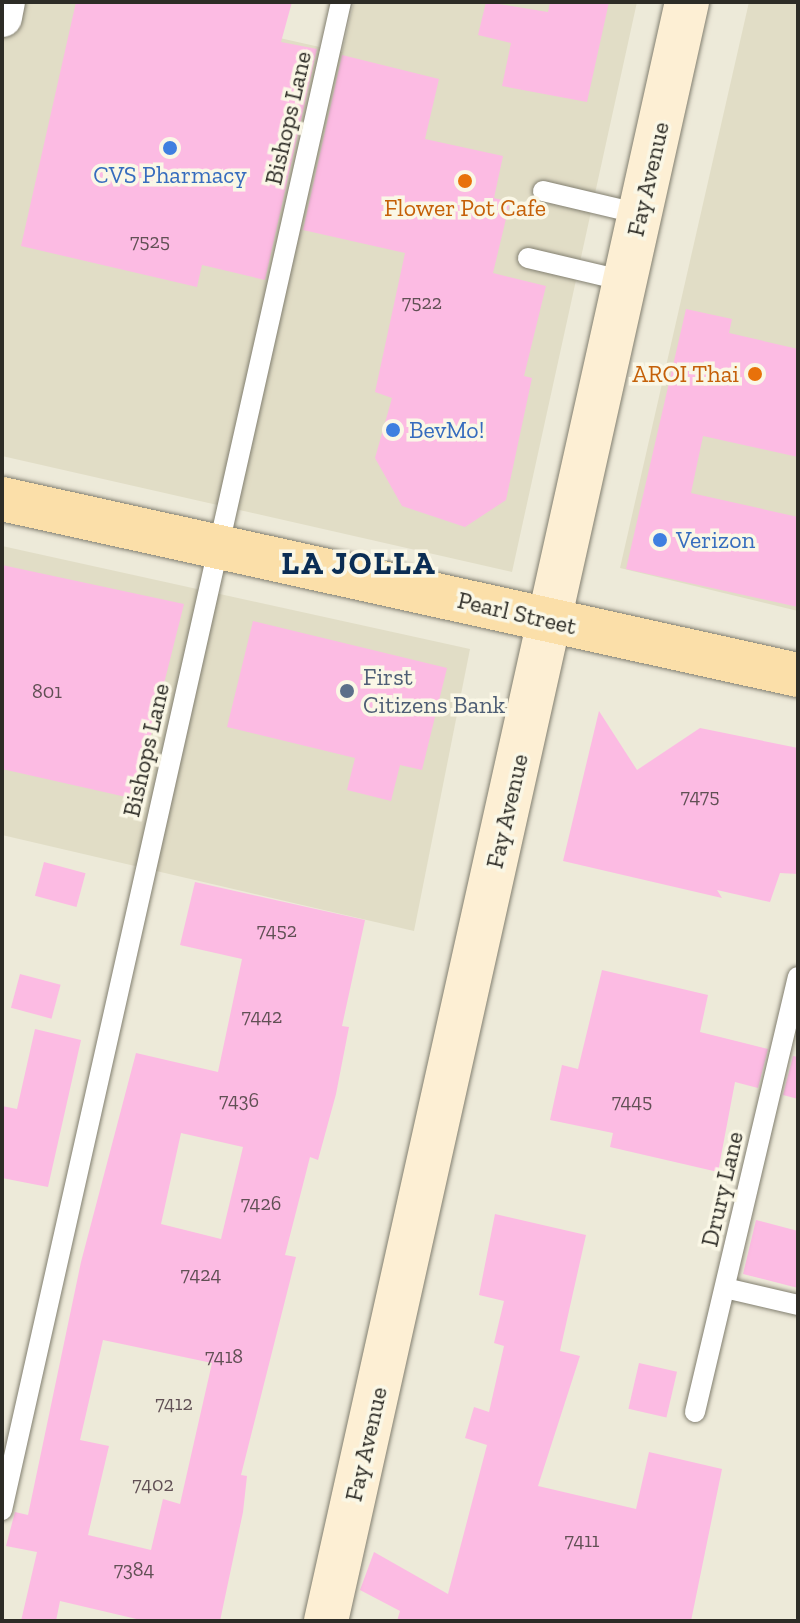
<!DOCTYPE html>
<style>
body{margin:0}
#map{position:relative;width:800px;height:1623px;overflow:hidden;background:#edead9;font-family:"Zilla Slab",serif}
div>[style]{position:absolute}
.built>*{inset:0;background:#e1ddc6}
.building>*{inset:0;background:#fcbbe3;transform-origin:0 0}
.roads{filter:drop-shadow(0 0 2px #827f70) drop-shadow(0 0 2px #827f70)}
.lane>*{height:20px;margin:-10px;padding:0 10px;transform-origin:10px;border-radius:10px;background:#fff}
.street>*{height:40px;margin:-20px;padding:0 20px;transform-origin:20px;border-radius:20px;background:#fff}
.secondary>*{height:44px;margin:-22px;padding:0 22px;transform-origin:22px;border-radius:22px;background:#fdefd4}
.primary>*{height:44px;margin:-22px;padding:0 22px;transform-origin:22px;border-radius:22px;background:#fbdfa9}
.dots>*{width:22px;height:22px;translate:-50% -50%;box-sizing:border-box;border:4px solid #faf7e6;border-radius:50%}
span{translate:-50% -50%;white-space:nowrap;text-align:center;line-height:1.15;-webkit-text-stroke:7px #faf7e6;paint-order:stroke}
.number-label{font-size:20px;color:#615055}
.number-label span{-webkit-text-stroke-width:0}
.street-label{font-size:24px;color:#2d2c26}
.shop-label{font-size:24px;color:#366cbe}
.left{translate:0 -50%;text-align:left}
.food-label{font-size:24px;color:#c56008}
.right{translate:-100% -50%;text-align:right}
.service-label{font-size:24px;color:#4e5e75}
.district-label{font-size:32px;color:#0a2d54;font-weight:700;letter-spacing:2px}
.frame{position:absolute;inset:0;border:4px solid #2d2c26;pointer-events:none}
</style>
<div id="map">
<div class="built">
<i style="clip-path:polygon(2px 2px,120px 2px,342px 52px,354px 2px,637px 2px,512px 572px,2px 456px)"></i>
<i style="clip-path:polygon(749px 2px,798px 2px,798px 611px,620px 568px)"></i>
<i style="clip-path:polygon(2px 546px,470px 649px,414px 931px,2px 835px)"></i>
</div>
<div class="building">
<i style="clip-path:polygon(76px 2px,292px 2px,281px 42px,317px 49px,265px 280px,202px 265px,197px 287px,21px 246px)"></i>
<i style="clip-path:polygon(486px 2px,548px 12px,550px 2px,609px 2px,587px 102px,502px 86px,511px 43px,478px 35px)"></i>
<i style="clip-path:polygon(342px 55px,439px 79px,425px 139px,503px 156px,494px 198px,510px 202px,493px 273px,546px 286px,524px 376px,532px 378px,506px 500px,465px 527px,402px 506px,375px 458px,392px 398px,375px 392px,405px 253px,303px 230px)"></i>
<i style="clip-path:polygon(686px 309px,732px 319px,729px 333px,798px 349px,798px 457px,703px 436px,691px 493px,798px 517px,798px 607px,626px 569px)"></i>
<i style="clip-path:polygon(2px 565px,184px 604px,135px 799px,2px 769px)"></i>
<i style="clip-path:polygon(253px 621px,447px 668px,422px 770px,400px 765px,391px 801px,347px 790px,355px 758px,227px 727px)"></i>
<i style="clip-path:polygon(599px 711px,637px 770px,700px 728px,798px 748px,798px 874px,780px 873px,770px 902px,717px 890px,722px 898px,563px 861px)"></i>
<i style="left:44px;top:862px;width:43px;height:35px;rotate:15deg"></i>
<i style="clip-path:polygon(evenodd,195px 882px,365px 920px,342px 1026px,349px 1027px,336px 1094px,318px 1160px,310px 1157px,285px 1255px,296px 1257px,241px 1475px,247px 1476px,243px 1512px,220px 1621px,145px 1621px,60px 1601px,56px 1621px,21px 1621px,37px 1552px,6px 1546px,15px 1512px,28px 1515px,81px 1262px,136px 1053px,218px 1072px,242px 959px,180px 945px,195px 882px,181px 1133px,243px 1147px,221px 1239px,161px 1224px,181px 1133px,195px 882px,103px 1340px,212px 1363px,180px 1504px,163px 1499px,151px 1550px,88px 1535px,109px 1446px,80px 1440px,103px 1340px)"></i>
<i style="clip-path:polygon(602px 970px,708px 995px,700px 1032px,768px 1049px,758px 1088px,735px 1082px,718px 1172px,610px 1147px,613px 1133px,550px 1120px,562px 1065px,578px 1069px)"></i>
<i style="left:20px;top:974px;width:42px;height:35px;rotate:15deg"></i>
<i style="clip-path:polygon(35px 1029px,81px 1040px,48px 1187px,2px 1178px,2px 1106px,17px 1109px)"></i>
<i style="clip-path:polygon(793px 1056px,798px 1057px,798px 1099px,783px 1095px)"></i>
<i style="clip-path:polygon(495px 1214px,586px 1235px,560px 1351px,580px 1356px,538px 1486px,636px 1509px,649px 1452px,722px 1469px,691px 1621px,397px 1621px,400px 1611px,360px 1590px,374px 1552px,448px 1594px,487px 1445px,465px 1438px,474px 1407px,489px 1412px,504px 1346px,494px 1343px,504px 1301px,479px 1295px)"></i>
<i style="clip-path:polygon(756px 1220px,798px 1231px,798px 1288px,743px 1274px)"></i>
<i style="left:639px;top:1363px;width:39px;height:47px;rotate:13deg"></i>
</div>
<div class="roads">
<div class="lane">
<i style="left:543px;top:191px;width:100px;rotate:13.3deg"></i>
<i style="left:528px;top:258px;width:100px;rotate:13.3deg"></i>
<i style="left:725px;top:1288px;width:75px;rotate:13.1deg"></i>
<i style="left:695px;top:1412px;width:447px;rotate:-76.7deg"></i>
<i style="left:2px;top:1510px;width:1546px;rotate:-77.33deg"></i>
</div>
<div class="street">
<i style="left:2px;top:17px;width:15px;rotate:-79deg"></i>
</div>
<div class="secondary">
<i style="left:326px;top:1621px;width:1659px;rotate:-77.43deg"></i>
</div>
<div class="primary">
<i style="left:2px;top:499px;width:815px;rotate:12.47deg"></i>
</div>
</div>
<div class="dots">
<i style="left:170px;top:148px;background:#3f7fe0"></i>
<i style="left:465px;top:181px;background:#e8710a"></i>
<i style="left:755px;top:374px;background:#e8710a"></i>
<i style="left:393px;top:430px;background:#3f7fe0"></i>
<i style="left:660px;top:540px;background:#3f7fe0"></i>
<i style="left:347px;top:691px;background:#5c6f8a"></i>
</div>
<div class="number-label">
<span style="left:150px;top:241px">7525</span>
<span style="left:422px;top:302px">7522</span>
<span style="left:47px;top:691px">801</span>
<span style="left:700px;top:796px">7475</span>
<span style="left:277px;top:930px">7452</span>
<span style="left:262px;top:1016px">7442</span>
<span style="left:239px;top:1100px">7436</span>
<span style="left:632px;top:1101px">7445</span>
<span style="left:261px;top:1203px">7426</span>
<span style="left:201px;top:1274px">7424</span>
<span style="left:224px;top:1356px">7418</span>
<span style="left:174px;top:1403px">7412</span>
<span style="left:153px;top:1484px">7402</span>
<span style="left:582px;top:1540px">7411</span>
<span style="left:134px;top:1569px">7384</span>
</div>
<div class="street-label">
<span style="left:288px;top:118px;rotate:-77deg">Bishops Lane</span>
<span style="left:648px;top:179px;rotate:-77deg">Fay Avenue</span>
<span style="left:517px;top:613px;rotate:13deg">Pearl Street</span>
<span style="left:146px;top:750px;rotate:-77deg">Bishops Lane</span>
<span style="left:507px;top:811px;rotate:-77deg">Fay Avenue</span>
<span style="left:722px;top:1189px;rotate:-77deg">Drury Lane</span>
<span style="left:366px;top:1444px;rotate:-77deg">Fay Avenue</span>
</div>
<div class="shop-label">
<span style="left:170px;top:175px">CVS Pharmacy</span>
<span class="left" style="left:409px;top:430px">BevMo!</span>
<span class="left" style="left:676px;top:540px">Verizon</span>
</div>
<div class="food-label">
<span style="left:465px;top:208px">Flower Pot Cafe</span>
<span class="right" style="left:739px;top:374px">AROI Thai</span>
</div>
<div class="service-label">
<span class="left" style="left:363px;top:691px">First<br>Citizens Bank</span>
</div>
<div class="district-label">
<span style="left:359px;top:563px">LA JOLLA</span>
</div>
<div class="frame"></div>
</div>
